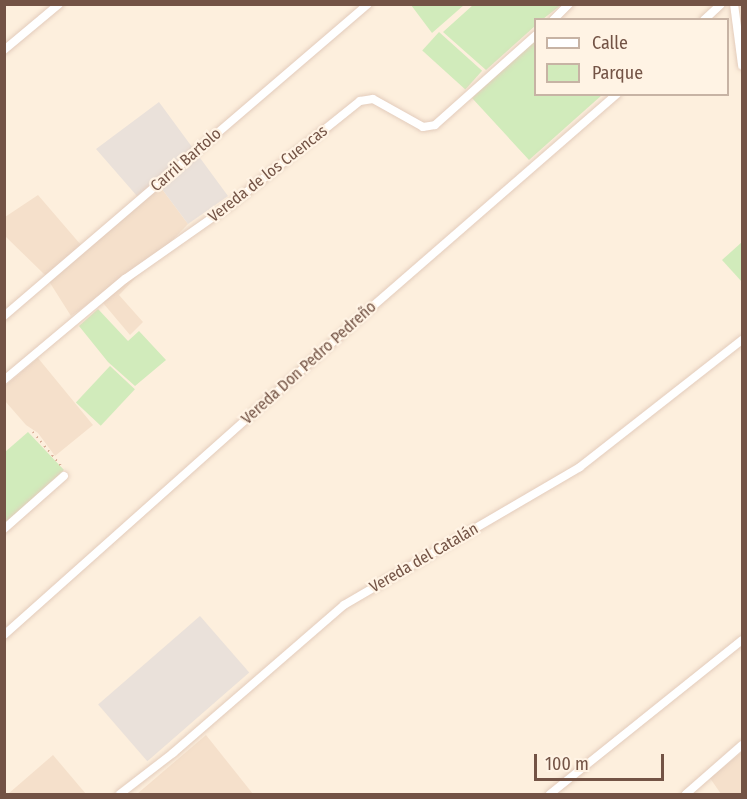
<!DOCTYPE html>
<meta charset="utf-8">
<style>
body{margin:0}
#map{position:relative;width:747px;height:799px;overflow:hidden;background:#fdefdd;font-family:"Fira Sans Condensed",sans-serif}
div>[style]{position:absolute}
.residential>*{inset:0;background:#f5e0cb}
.industrial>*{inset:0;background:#eae1da;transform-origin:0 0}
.green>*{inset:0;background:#d1ebbb;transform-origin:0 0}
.path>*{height:1.5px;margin-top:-0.75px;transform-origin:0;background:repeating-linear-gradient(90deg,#d8ad97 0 1.5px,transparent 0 6px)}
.roads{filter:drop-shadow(0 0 2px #e3ccbc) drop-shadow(0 0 2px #e3ccbc)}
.street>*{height:8px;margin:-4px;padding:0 4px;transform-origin:4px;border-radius:4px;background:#fff}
span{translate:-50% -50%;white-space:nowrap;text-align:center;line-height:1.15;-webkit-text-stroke:4.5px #fff3e4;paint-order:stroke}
.street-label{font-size:16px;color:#735345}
.frame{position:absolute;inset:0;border:6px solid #735345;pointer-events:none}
.legend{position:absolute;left:534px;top:18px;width:195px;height:78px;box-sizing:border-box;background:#fff3e4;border:2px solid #c7b3a4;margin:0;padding:8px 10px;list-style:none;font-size:18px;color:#735345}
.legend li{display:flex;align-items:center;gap:12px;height:30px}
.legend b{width:30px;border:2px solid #c7b3a4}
.scale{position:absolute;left:534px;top:754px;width:130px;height:27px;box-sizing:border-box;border:3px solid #735345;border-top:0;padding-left:8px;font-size:18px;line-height:21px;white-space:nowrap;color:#735345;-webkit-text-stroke:4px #fff3e4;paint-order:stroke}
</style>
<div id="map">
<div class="residential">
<i style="clip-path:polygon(156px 181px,188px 224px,119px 295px,143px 322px,130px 335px,98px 297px,71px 316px,45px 275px,5px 236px,5px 217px,38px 195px,81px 245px)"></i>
<i style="clip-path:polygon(38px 358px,93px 425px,55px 456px,38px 433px,26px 425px,5px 401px,5px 386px)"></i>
<i style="clip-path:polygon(206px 735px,253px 794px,137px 794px)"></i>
<i style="clip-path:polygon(742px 752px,742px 794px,721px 794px,710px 778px)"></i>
<i style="clip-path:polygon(53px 755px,86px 794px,8px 794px)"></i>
</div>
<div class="industrial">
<i style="clip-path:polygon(159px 102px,228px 196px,188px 224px,156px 181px,137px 196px,96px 149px)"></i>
<i style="left:200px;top:616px;width:75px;height:135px;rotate:49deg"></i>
</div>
<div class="green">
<i style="clip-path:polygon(411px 5px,464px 5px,432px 33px)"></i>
<i style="clip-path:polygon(473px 5px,473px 4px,561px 5px,543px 19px,536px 20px,535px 26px,486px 70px,443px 32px)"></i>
<i style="left:439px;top:32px;width:58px;height:25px;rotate:42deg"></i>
<i style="clip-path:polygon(535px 41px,536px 94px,602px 95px,529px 160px,472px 98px)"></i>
<i style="clip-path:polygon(742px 242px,742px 282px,722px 260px)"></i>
<i style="clip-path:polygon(98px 309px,128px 341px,139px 331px,166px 360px,135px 386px,108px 362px,79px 326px)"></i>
<i style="left:110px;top:366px;width:34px;height:50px;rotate:43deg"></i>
<i style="clip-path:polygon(28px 432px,64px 470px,5px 524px,5px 452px)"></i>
</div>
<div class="path">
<i style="left:33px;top:432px;width:47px;rotate:50.2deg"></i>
</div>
<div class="roads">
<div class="street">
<i style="left:734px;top:4px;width:62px;rotate:82.5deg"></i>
<i style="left:553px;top:20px;width:23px;rotate:-45deg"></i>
<i style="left:704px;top:20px;width:23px;rotate:-43deg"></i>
<i style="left:4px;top:50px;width:72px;rotate:-39.9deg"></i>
<i style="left:4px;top:316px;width:479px;rotate:-40.6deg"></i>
<i style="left:4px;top:380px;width:158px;rotate:-39.9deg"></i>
<i style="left:125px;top:279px;width:127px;rotate:-35.1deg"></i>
<i style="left:229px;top:206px;width:168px;rotate:-38.7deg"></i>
<i style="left:360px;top:101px;width:13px;rotate:-9deg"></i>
<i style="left:373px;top:99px;width:57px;rotate:29.2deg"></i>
<i style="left:423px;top:127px;width:12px;rotate:-9deg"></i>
<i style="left:435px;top:125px;width:135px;rotate:-41.7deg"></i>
<i style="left:4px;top:529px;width:80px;rotate:-41.5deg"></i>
<i style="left:4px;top:635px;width:494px;rotate:-41.7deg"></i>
<i style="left:373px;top:306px;width:323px;rotate:-41deg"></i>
<i style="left:120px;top:794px;width:67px;rotate:-37.7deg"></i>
<i style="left:173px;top:753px;width:226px;rotate:-40.9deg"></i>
<i style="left:344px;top:605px;width:273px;rotate:-30.3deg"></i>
<i style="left:580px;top:467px;width:206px;rotate:-38.1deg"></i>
<i style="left:550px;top:794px;width:246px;rotate:-38.7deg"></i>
<i style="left:686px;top:794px;width:74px;rotate:-41.2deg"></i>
</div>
</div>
<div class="street-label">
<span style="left:186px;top:160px;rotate:-41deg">Carril Bartolo</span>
<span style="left:268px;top:174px;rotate:-38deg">Vereda de los Cuencas</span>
<span style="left:309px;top:363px;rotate:-42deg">Vereda Don Pedro Pedreño</span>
<span style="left:424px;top:558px;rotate:-30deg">Vereda del Catalán</span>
</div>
<div class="frame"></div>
<ul class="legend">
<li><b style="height:8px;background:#fff"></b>Calle</li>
<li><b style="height:16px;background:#d1ebbb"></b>Parque</li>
</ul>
<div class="scale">100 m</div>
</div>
